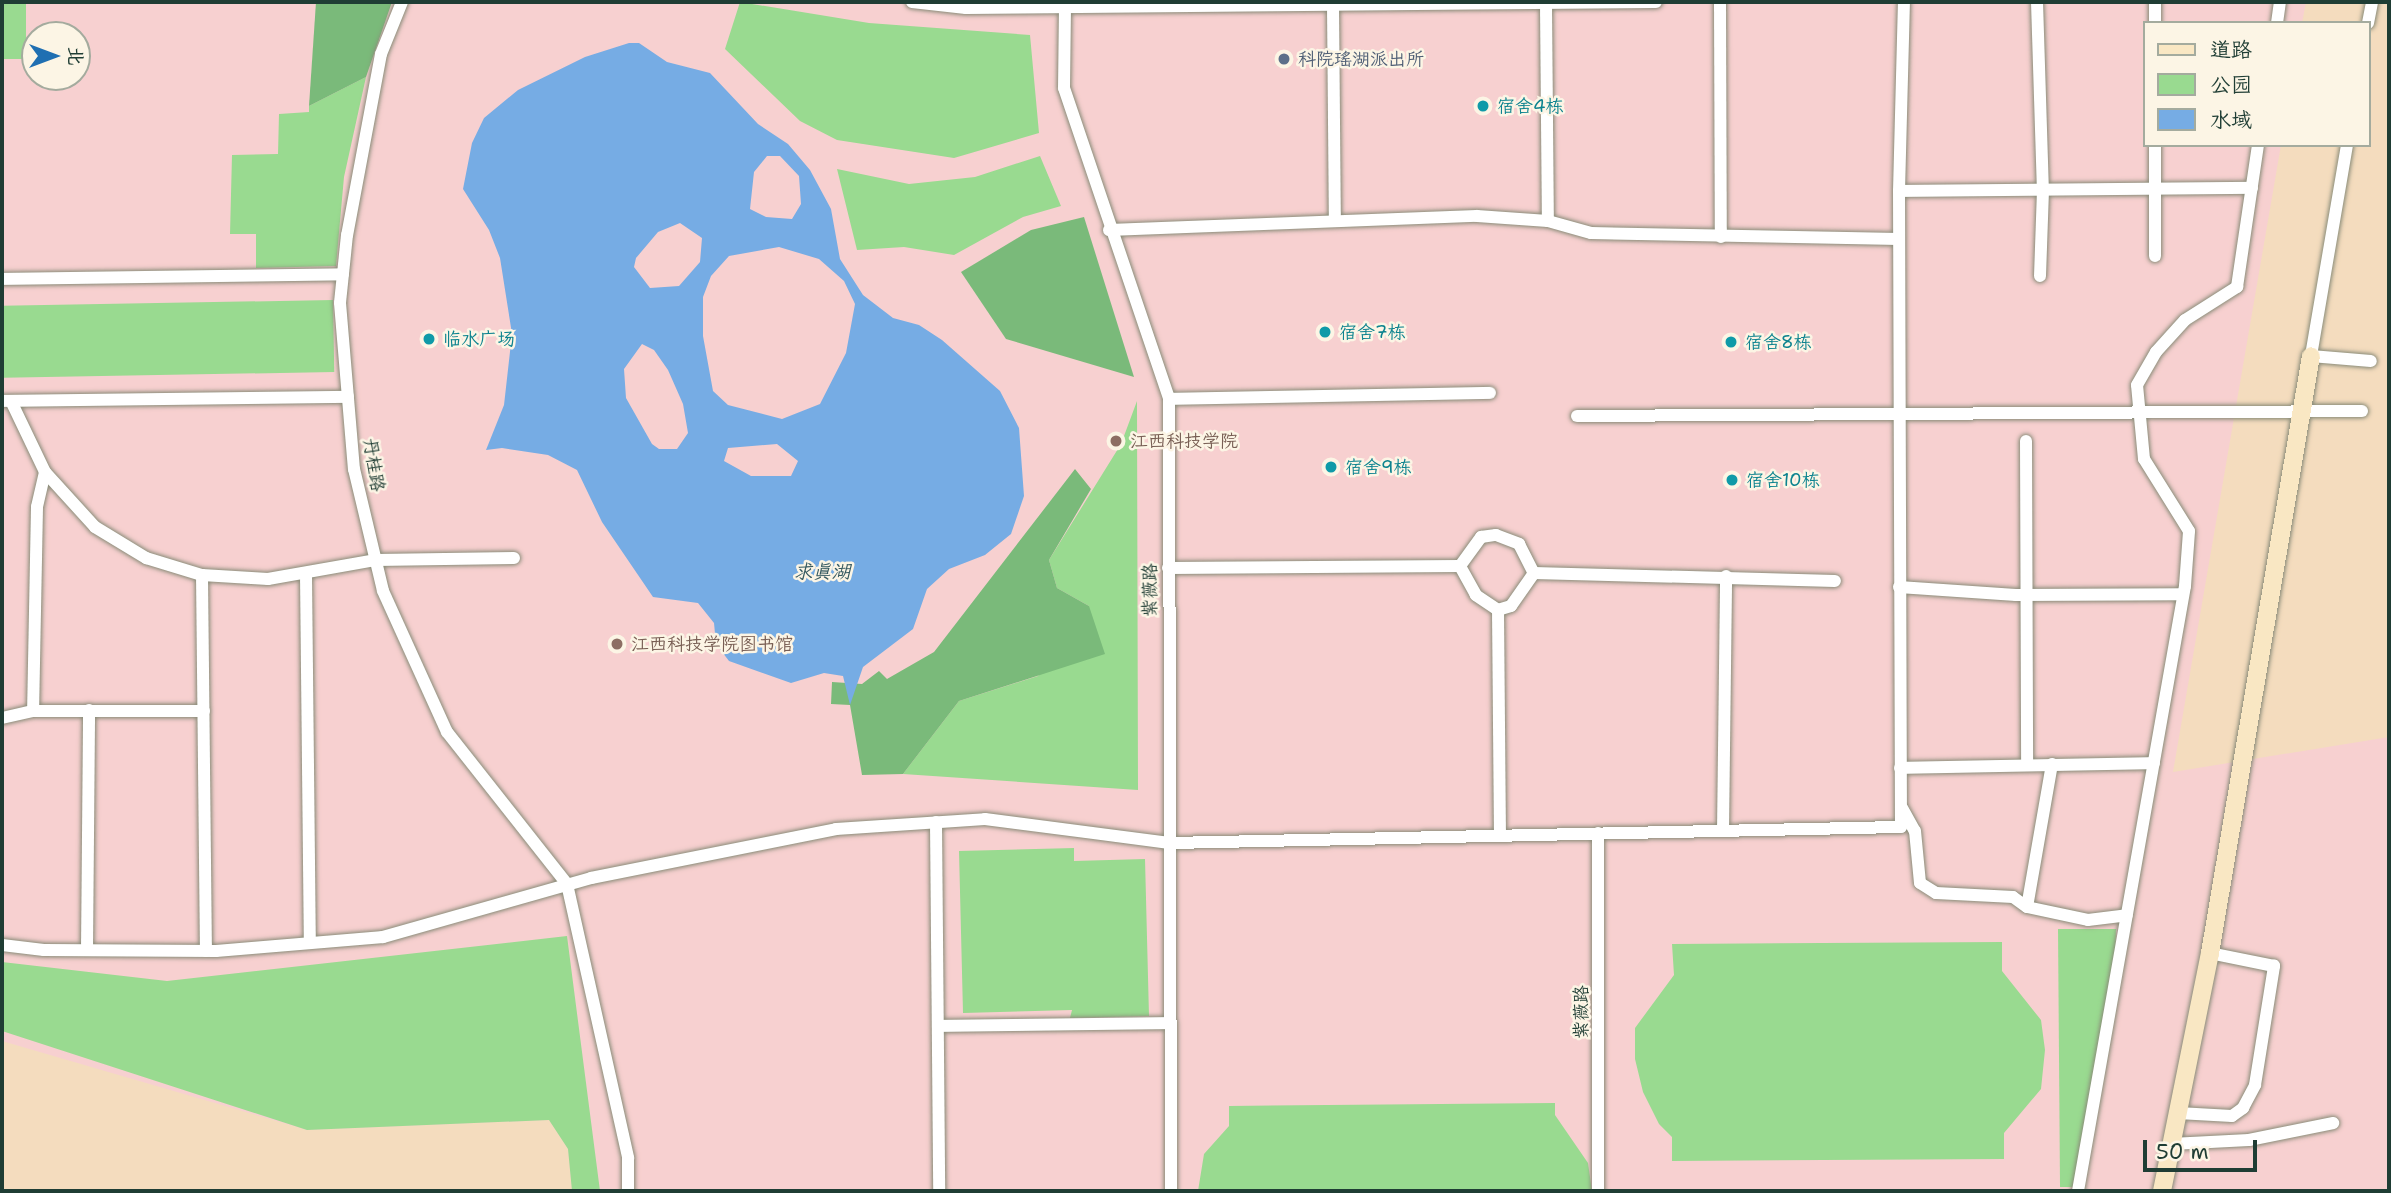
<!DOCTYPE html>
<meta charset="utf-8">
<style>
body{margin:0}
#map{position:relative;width:2391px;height:1193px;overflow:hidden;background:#f4dcbe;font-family:"Shantell Sans","LXGW WenKai TC",sans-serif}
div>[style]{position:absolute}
.built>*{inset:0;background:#f7d0d0}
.green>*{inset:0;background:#99da90;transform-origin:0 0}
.forest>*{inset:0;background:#7aba7a}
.water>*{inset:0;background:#76ace4}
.roads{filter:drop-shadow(0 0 2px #8a8c79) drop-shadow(0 0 2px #8a8c79)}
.street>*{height:12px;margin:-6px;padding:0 6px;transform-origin:6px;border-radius:6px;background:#fff}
.secondary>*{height:18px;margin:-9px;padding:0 9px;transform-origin:9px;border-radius:9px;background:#f9e7c3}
.dots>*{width:19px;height:19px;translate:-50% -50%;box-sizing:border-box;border:4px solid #fcf5e5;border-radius:50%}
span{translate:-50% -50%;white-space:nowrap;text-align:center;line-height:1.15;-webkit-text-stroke:5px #fcf5e5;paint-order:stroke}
.service-label{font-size:18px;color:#4e5e75}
.left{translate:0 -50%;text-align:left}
.culture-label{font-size:18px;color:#0d838f}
.education-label{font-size:18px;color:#785e54}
.street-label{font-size:18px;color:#1f3d34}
.water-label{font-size:19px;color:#355960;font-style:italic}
.frame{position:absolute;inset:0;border:4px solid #1f3d34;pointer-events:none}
.legend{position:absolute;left:2143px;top:21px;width:228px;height:126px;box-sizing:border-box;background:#fcf5e5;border:2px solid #a4ab9e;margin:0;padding:9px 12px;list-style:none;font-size:21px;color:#1f3d34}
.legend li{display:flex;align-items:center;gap:14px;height:35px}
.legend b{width:35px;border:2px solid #a4ab9e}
.north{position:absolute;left:21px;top:21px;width:70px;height:70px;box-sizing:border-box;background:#fcf5e5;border:2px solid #a4ab9e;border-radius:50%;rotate:90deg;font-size:19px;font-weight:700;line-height:28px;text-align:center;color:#1f3d34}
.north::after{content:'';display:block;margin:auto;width:24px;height:32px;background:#1f6fb2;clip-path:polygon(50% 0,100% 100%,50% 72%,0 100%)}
.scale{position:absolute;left:2143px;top:1140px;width:114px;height:32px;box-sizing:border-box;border:4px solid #1f3d34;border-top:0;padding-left:9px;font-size:21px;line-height:24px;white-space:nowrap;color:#1f3d34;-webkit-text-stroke:5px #fcf5e5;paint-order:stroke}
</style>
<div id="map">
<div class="built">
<i style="clip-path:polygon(evenodd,2px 2px,2306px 2px,2302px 23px,2144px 23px,2144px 145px,2281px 145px,2173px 772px,2389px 737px,2389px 1191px,572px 1191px,568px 1149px,549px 1120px,307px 1130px,2px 1041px,2px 2px,35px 35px,77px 35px,77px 77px,35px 77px,35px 35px)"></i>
</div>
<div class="green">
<i style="left:2px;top:2px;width:24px;height:57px"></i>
<i style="clip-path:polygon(740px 2px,869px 23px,1030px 35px,1039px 133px,954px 158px,837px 140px,800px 121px,725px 49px)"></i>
<i style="clip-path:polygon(366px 77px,344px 177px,336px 266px,256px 268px,256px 234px,230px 234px,232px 155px,278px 154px,279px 114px,309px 112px,309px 106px)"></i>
<i style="clip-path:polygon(1040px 156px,1061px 206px,1023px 217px,954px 255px,904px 247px,857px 250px,837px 169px,909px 184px,975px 177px)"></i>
<i style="left:333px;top:300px;width:72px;height:331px;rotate:89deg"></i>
<i style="clip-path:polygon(1137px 401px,1138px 790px,903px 774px,959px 701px,1038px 676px,1089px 606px,1057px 588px,1049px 560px,1121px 444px)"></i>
<i style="clip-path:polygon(1074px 848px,1074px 861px,1145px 859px,1149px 1016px,1070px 1018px,1072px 1010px,963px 1013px,959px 851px)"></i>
<i style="clip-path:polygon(2058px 929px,2116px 929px,2115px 969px,2077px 1187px,2060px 1187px)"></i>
<i style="clip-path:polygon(567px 936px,600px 1191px,572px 1191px,568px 1149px,549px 1120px,307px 1130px,2px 1031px,2px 962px,167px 981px)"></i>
<i style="clip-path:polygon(2002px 942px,2002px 971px,2041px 1020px,2045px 1050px,2041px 1089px,2004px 1133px,2004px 1159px,1672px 1161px,1672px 1137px,1659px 1124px,1643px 1092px,1635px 1059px,1635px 1028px,1674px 975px,1672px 944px)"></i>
<i style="clip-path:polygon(1555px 1103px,1555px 1115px,1588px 1163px,1592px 1191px,1198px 1191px,1204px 1154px,1229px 1126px,1229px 1106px)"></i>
</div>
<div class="forest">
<i style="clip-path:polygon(316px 2px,392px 2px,366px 77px,309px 106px)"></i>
<i style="clip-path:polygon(1084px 217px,1134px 377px,1006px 339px,961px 272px,1031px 230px)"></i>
<i style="clip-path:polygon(1075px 469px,1091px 489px,1049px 560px,1057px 588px,1089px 606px,1105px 654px,959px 701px,903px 774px,862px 775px,850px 705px,831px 704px,832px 682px,862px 684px,879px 671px,887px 679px,934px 652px)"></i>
</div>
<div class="water">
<i style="clip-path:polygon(evenodd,629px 43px,639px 43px,667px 62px,710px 73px,758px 124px,788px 144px,810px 170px,831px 209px,840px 259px,863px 295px,893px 318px,919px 325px,942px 340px,1000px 391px,1019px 428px,1024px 496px,1011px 534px,985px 555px,949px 569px,927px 589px,913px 629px,863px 667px,850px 705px,843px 676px,824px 673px,791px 683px,729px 661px,716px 644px,714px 623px,698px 603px,653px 597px,602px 522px,577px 470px,548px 455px,502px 448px,486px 450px,504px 405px,512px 334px,500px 258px,489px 230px,463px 189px,472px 143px,484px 118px,518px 90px,585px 57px,629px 43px,767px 156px,780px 156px,799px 176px,801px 204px,792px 219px,766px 217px,750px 209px,754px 172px,767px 156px,629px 43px,680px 223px,702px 238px,700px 262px,679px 286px,650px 288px,634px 267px,636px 258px,658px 232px,680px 223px,629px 43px,779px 247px,819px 259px,844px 281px,855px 304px,846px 353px,820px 404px,782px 419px,728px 405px,713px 391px,703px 336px,703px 297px,711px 276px,729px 256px,779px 247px,629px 43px,642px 344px,654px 350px,668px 370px,683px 404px,688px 433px,677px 449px,659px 449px,652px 444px,626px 398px,624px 369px,642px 344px,629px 43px,777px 444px,798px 461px,791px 476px,751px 476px,724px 461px,728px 448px,777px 444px)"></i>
</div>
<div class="roads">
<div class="street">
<i style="left:402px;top:2px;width:56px;rotate:112deg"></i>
<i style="left:381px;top:54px;width:184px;rotate:100.6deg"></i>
<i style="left:347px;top:235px;width:68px;rotate:95.9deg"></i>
<i style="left:340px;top:303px;width:167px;rotate:85.2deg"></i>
<i style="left:354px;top:469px;width:125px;rotate:76.6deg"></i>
<i style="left:383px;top:591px;width:155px;rotate:65.6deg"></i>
<i style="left:447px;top:732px;width:194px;rotate:51.7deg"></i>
<i style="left:567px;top:884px;width:281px;rotate:77.4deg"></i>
<i style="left:628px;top:1158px;width:33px;rotate:90deg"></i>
<i style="left:912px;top:2px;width:54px;rotate:6.3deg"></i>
<i style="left:966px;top:8px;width:690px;rotate:-0.5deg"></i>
<i style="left:1720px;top:2px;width:235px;rotate:89.8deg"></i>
<i style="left:2037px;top:2px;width:188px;rotate:88.2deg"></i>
<i style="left:2043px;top:190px;width:86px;rotate:92deg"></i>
<i style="left:1546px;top:5px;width:216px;rotate:89.5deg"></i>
<i style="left:1333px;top:6px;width:215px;rotate:89.5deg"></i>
<i style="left:1065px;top:7px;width:81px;rotate:90.7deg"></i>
<i style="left:1064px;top:88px;width:328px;rotate:71.3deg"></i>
<i style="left:1169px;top:399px;width:792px;rotate:89.86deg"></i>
<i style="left:2155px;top:23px;width:21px;rotate:-90deg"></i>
<i style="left:2277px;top:23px;width:21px;rotate:-82deg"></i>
<i style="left:2368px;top:23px;width:21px;rotate:-79deg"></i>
<i style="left:2347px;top:145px;width:214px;rotate:99.7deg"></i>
<i style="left:2311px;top:356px;width:60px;rotate:4.8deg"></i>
<i style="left:1899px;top:191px;width:353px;rotate:-0.5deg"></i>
<i style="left:1109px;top:230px;width:368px;rotate:-2.2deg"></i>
<i style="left:1477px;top:216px;width:71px;rotate:4deg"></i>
<i style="left:1548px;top:221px;width:45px;rotate:15.6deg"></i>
<i style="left:1591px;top:233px;width:308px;rotate:1.1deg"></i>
<i style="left:2155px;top:256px;width:111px;rotate:-90deg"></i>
<i style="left:2px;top:279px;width:341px;rotate:-0.8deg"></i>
<i style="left:1169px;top:399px;width:321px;rotate:-1.1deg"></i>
<i style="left:2px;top:401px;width:346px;rotate:-0.7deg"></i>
<i style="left:11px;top:401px;width:79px;rotate:64.4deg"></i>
<i style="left:45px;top:472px;width:74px;rotate:47.7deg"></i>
<i style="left:95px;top:527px;width:60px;rotate:31.3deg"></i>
<i style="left:146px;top:558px;width:59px;rotate:16.9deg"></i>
<i style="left:202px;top:575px;width:66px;rotate:3.5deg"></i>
<i style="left:268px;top:579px;width:110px;rotate:-10deg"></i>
<i style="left:376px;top:560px;width:138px;rotate:-0.8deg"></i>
<i style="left:1577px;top:416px;width:785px;rotate:-0.36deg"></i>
<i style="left:2026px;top:441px;width:323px;rotate:89.8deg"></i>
<i style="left:45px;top:472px;width:36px;rotate:103deg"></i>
<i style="left:37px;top:507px;width:204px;rotate:91.1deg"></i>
<i style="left:33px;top:711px;width:171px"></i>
<i style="left:1496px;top:535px;width:25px;rotate:21deg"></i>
<i style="left:1519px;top:544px;width:33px;rotate:63deg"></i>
<i style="left:1534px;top:573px;width:40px;rotate:124.9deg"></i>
<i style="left:1511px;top:606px;width:14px;rotate:163deg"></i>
<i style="left:1498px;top:610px;width:27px;rotate:-146deg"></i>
<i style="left:1476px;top:595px;width:33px;rotate:-119deg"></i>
<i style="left:1460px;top:566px;width:36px;rotate:-54deg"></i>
<i style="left:1481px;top:537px;width:15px;rotate:-8deg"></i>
<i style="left:1168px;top:568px;width:292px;rotate:-0.4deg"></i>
<i style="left:1534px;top:573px;width:301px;rotate:1.5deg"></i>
<i style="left:202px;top:575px;width:376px;rotate:89.4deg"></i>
<i style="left:306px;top:575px;width:368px;rotate:89.4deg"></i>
<i style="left:1899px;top:587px;width:117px;rotate:3.9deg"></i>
<i style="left:2016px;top:595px;width:167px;rotate:-0.3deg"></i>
<i style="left:1498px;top:610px;width:226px;rotate:89.5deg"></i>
<i style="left:2px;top:718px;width:32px;rotate:-13deg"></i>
<i style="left:2052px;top:764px;width:145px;rotate:99.9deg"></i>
<i style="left:2027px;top:907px;width:62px;rotate:12deg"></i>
<i style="left:2088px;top:920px;width:39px;rotate:-7deg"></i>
<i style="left:1900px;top:768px;width:254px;rotate:-1.1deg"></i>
<i style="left:1902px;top:808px;width:26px;rotate:61deg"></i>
<i style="left:1915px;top:831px;width:52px;rotate:84.5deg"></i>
<i style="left:1920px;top:883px;width:19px;rotate:32deg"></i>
<i style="left:1936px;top:893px;width:77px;rotate:3deg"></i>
<i style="left:2013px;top:897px;width:17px;rotate:36deg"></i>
<i style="left:936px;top:822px;width:369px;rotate:89.5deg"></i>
<i style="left:1723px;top:831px;width:255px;rotate:-89.3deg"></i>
<i style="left:1598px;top:833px;width:358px;rotate:90deg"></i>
<i style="left:2px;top:945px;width:42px;rotate:6.8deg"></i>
<i style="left:44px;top:950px;width:172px;rotate:0.3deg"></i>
<i style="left:216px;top:951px;width:168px;rotate:-4.8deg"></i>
<i style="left:383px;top:937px;width:216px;rotate:-15.8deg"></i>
<i style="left:591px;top:878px;width:250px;rotate:-11.3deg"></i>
<i style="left:836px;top:829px;width:149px;rotate:-3.8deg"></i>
<i style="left:985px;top:819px;width:188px;rotate:7.4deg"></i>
<i style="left:1171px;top:843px;width:730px;rotate:-1.26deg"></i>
<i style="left:1901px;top:827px;width:636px;rotate:-90.18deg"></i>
<i style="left:1899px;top:191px;width:189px;rotate:-88.5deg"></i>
<i style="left:87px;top:950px;width:240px;rotate:-89.5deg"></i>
<i style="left:938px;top:1026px;width:231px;rotate:-0.7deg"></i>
<i style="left:2178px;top:1113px;width:54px;rotate:3.2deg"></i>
<i style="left:2232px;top:1116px;width:14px;rotate:-36deg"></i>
<i style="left:2243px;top:1108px;width:26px;rotate:-62deg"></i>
<i style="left:2255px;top:1085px;width:121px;rotate:-80.9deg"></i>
<i style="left:2274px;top:966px;width:65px;rotate:-168.5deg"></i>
<i style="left:2171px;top:1144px;width:78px;rotate:-2.9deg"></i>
<i style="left:2249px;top:1140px;width:86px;rotate:-11.4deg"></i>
<i style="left:2078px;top:1191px;width:614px;rotate:-79.97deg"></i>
<i style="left:2185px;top:586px;width:55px;rotate:-85.8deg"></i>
<i style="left:2189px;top:531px;width:85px;rotate:-122deg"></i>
<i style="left:2144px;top:459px;width:74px;rotate:-95.4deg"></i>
<i style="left:2137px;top:385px;width:38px;rotate:-60deg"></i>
<i style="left:2156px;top:352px;width:43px;rotate:-47.8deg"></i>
<i style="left:2185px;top:320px;width:62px;rotate:-32.4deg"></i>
<i style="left:2237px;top:287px;width:144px;rotate:-81.6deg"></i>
</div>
<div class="secondary">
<i style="left:2162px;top:1191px;width:243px;rotate:-78.6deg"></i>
<i style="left:2210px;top:953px;width:605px;rotate:-80.4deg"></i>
</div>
</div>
<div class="dots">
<i style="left:1284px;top:59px;background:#5c6f8a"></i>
<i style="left:1483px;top:106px;background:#0f9aa8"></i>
<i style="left:1325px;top:332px;background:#0f9aa8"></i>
<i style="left:429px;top:339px;background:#0f9aa8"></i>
<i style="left:1731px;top:342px;background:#0f9aa8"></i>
<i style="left:1116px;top:441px;background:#8d6e63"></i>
<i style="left:1331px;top:467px;background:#0f9aa8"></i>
<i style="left:1732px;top:480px;background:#0f9aa8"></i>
<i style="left:617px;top:644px;background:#8d6e63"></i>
</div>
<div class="service-label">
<span class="left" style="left:1298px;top:59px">科院瑶湖派出所</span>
</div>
<div class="culture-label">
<span class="left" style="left:1497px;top:106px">宿舍4栋</span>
<span class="left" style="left:1339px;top:332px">宿舍7栋</span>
<span class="left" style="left:443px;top:339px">临水广场</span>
<span class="left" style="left:1745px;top:342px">宿舍8栋</span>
<span class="left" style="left:1345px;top:467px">宿舍9栋</span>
<span class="left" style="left:1746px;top:480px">宿舍10栋</span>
</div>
<div class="education-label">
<span class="left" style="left:1130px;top:441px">江西科技学院</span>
<span class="left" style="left:631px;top:644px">江西科技学院图书馆</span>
</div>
<div class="street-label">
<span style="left:374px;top:465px;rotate:81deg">丹桂路</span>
<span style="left:1150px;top:590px;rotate:-90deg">紫薇路</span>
<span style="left:1581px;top:1012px;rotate:-90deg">紫薇路</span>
</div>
<div class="water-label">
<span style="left:822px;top:572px">求真湖</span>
</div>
<div class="frame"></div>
<ul class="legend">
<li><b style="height:9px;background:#f9e7c3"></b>道路</li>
<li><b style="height:19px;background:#99da90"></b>公园</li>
<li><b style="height:19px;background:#76ace4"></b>水域</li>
</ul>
<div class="north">北</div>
<div class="scale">50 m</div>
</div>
